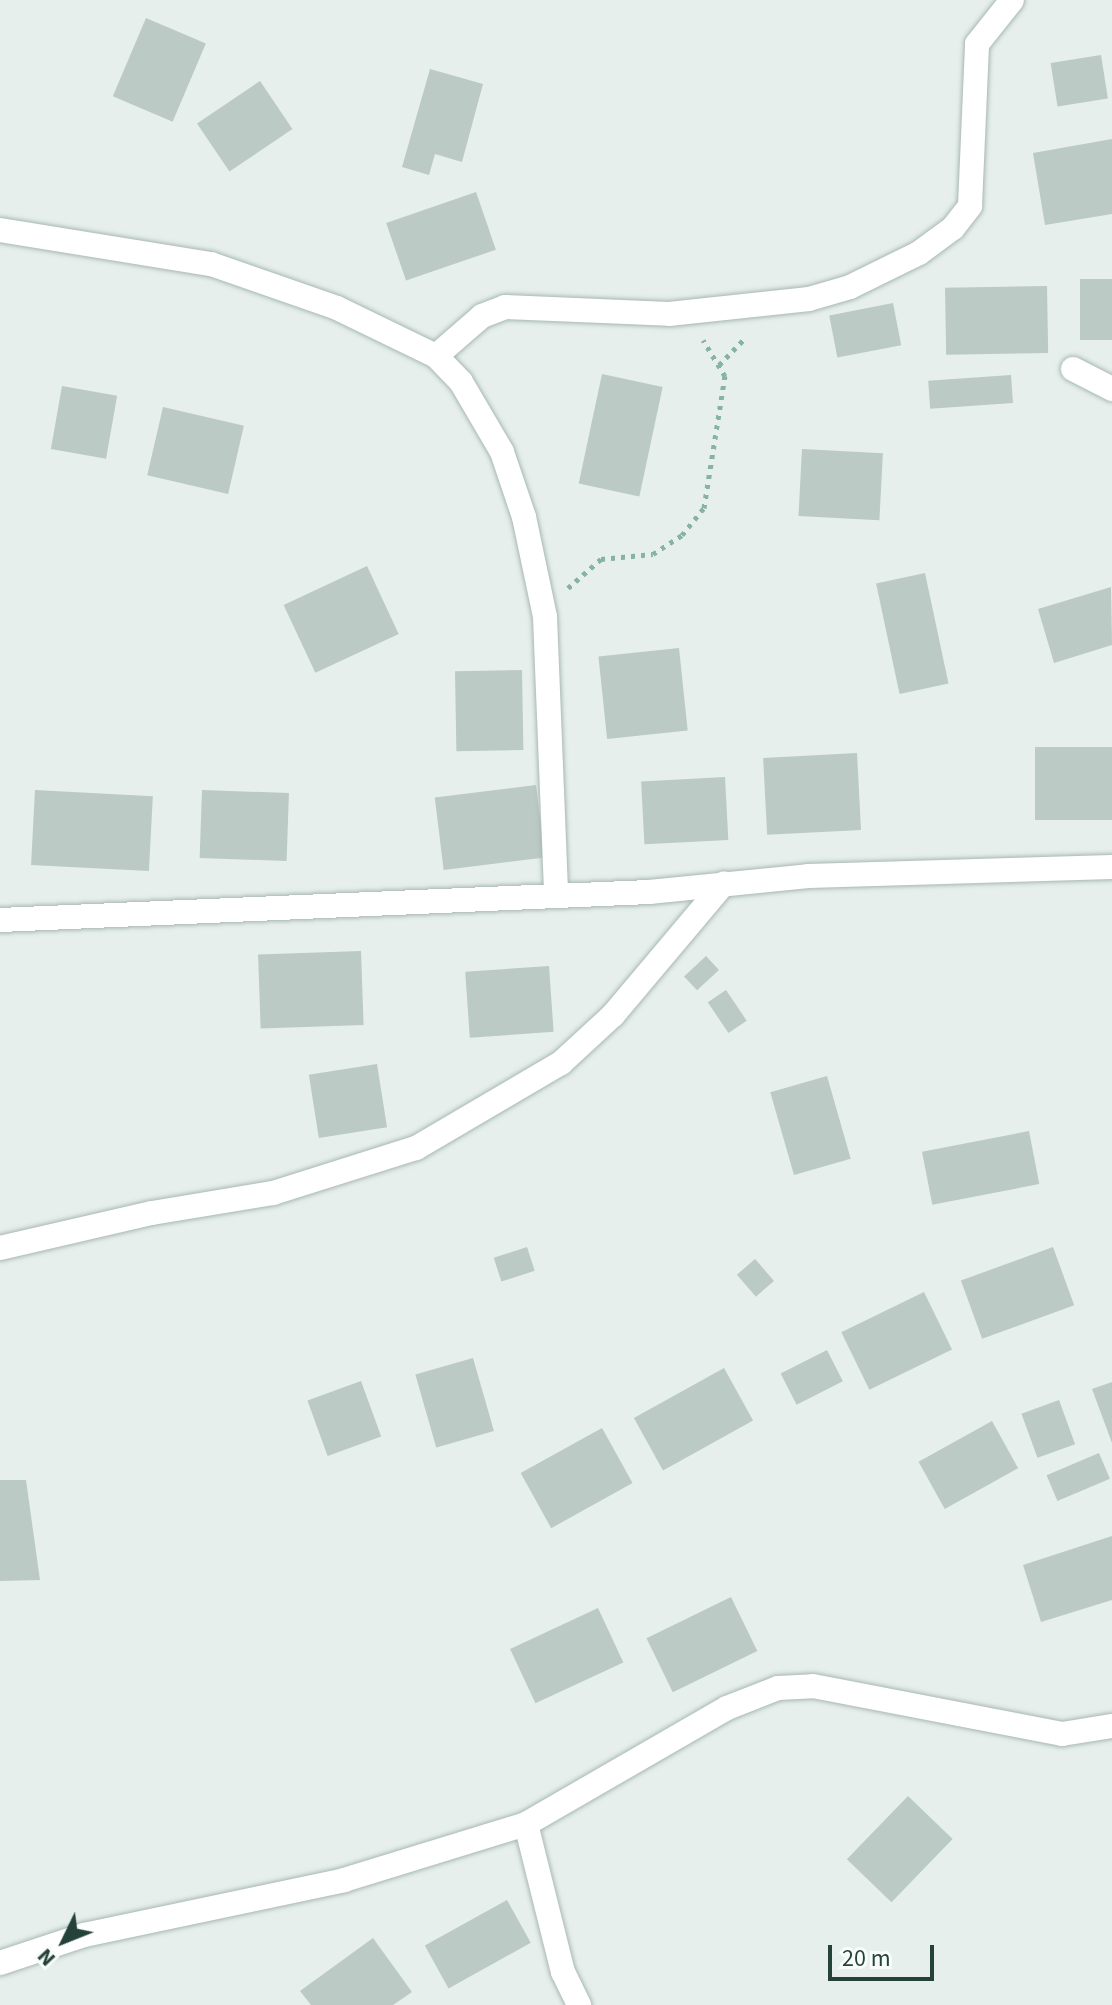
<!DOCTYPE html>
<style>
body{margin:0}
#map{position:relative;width:1112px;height:2005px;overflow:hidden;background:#e6efeb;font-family:"Source Sans 3",sans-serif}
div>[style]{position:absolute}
.building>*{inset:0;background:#bbcac4;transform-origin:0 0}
.path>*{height:5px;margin-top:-2.5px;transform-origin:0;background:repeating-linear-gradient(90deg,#86b3a5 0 4px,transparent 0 10px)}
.roads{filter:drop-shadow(0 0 2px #a8b8b2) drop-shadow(0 0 2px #a8b8b2)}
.street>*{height:24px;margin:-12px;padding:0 12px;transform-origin:12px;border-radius:12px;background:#fff}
span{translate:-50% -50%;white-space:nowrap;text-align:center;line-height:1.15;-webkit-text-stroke:8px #f7fbf9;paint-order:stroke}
.north{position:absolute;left:24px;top:1901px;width:80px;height:80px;-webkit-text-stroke:6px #f7fbf9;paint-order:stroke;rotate:227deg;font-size:22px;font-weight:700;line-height:32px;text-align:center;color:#24423a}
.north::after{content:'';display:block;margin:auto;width:28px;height:36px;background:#24423a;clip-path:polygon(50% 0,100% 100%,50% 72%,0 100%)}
.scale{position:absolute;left:828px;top:1945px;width:106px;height:36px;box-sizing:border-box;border:4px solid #24423a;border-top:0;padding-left:10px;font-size:24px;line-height:28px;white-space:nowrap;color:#24423a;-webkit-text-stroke:6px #f7fbf9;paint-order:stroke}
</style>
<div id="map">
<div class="building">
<i style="left:146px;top:18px;width:65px;height:85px;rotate:23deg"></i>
<i style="left:1101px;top:55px;width:44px;height:51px;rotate:81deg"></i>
<i style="clip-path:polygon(430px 69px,483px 84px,462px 162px,435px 154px,429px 175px,402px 167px)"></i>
<i style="left:260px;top:81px;width:58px;height:76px;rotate:56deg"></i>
<i style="clip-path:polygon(1112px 139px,1112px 214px,1045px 225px,1033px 153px)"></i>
<i style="left:476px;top:192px;width:61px;height:95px;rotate:71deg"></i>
<i style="left:1112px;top:279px;width:61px;height:32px;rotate:90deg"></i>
<i style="left:1047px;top:286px;width:67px;height:102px;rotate:89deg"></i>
<i style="left:893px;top:303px;width:43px;height:65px;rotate:79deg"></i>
<i style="left:602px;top:374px;width:62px;height:112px;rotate:12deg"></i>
<i style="left:1011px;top:375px;width:28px;height:83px;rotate:86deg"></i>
<i style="left:62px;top:386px;width:56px;height:64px;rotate:10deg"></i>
<i style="left:163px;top:407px;width:83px;height:70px;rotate:13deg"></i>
<i style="left:802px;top:449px;width:81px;height:67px;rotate:3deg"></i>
<i style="left:367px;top:566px;width:75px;height:92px;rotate:65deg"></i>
<i style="left:925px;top:573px;width:113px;height:50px;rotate:78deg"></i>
<i style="clip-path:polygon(1111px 587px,1112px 645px,1054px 663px,1038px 609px)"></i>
<i style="left:679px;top:648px;width:83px;height:81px;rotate:84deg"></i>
<i style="left:522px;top:670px;width:80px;height:67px;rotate:89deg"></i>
<i style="left:1112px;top:747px;width:73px;height:77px;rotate:90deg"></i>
<i style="left:857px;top:753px;width:77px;height:94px;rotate:87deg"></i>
<i style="left:725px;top:777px;width:63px;height:84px;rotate:87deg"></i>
<i style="left:536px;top:785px;width:73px;height:102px;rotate:83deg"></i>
<i style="left:35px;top:790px;width:118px;height:75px;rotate:3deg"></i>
<i style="left:202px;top:790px;width:87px;height:68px;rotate:2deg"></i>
<i style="left:361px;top:951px;width:74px;height:103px;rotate:88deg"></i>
<i style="left:706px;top:956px;width:19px;height:30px;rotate:47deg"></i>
<i style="left:549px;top:966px;width:66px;height:84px;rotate:86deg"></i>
<i style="left:726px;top:990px;width:37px;height:22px;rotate:56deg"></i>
<i style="left:377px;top:1064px;width:64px;height:69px;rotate:81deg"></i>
<i style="left:827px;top:1076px;width:86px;height:59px;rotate:74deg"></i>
<i style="left:1029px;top:1131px;width:54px;height:109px;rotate:79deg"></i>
<i style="left:527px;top:1247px;width:25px;height:35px;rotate:72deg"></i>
<i style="left:1053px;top:1247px;width:62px;height:98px;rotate:70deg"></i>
<i style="left:755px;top:1259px;width:29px;height:24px;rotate:49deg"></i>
<i style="left:924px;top:1292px;width:64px;height:92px;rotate:64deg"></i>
<i style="left:827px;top:1350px;width:35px;height:52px;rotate:63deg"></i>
<i style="left:473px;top:1358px;width:76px;height:60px;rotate:74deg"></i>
<i style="left:724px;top:1368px;width:60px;height:103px;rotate:61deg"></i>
<i style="left:361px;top:1381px;width:59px;height:57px;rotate:70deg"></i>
<i style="clip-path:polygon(1112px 1382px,1112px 1443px,1092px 1389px)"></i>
<i style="left:1059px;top:1400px;width:47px;height:40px;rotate:70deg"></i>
<i style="left:992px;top:1421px;width:54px;height:84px;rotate:61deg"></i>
<i style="left:602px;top:1428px;width:63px;height:93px;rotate:61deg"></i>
<i style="left:1099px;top:1453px;width:28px;height:57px;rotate:67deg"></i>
<i style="clip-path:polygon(0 1480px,26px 1480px,40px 1580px,0 1581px)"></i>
<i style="clip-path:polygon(1112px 1536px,1112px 1600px,1041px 1622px,1023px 1565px)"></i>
<i style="left:731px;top:1597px;width:60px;height:94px;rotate:64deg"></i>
<i style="left:598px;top:1608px;width:60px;height:97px;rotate:65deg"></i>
<i style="left:908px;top:1796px;width:62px;height:88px;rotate:44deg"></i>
<i style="left:507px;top:1900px;width:49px;height:94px;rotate:61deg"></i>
<i style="clip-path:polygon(373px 1938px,412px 1992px,393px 2005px,311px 2005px,300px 1991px)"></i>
</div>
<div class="path">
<i style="left:719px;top:365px;width:39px;rotate:-46deg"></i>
<i style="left:568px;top:588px;width:44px;rotate:-41.3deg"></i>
<i style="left:601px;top:559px;width:52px;rotate:-5.5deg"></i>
<i style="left:653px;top:554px;width:35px;rotate:-33deg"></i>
<i style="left:682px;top:535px;width:35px;rotate:-51deg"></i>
<i style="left:704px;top:508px;width:134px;rotate:-81deg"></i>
<i style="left:725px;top:376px;width:42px;rotate:-121.4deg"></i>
</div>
<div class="roads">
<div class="street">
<i style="left:0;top:230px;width:214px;rotate:9.2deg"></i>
<i style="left:211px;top:264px;width:133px;rotate:19.2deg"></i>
<i style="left:337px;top:308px;width:110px;rotate:25.9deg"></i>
<i style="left:436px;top:356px;width:36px;rotate:46deg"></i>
<i style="left:461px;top:382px;width:81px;rotate:59.6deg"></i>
<i style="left:502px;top:452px;width:69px;rotate:71.3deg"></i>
<i style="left:524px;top:517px;width:102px;rotate:78.1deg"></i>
<i style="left:545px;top:617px;width:279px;rotate:87.7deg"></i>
<i style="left:436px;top:356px;width:61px;rotate:-41deg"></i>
<i style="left:482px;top:316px;width:25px;rotate:-21deg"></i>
<i style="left:505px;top:307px;width:164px;rotate:2.4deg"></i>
<i style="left:669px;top:314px;width:141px;rotate:-6.1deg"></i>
<i style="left:809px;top:299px;width:43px;rotate:-16.3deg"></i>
<i style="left:850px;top:287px;width:77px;rotate:-26.2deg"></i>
<i style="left:919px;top:253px;width:42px;rotate:-36.3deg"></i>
<i style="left:953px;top:228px;width:28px;rotate:-52deg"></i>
<i style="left:970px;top:206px;width:162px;rotate:-87.5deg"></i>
<i style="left:977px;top:44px;width:56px;rotate:-51.5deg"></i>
<i style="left:1073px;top:369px;width:44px;rotate:27.1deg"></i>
<i style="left:0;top:920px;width:650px;rotate:-2.47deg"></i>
<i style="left:649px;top:892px;width:160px;rotate:-5.7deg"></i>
<i style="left:808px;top:876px;width:304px;rotate:-1.7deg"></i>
<i style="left:0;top:1248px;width:156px;rotate:-13deg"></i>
<i style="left:152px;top:1213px;width:123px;rotate:-9.4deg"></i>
<i style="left:273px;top:1193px;width:150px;rotate:-17.5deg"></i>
<i style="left:416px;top:1148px;width:168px;rotate:-30.4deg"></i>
<i style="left:561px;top:1063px;width:71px;rotate:-42.7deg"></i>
<i style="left:613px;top:1015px;width:172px;rotate:-49.9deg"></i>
<i style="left:526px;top:1824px;width:153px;rotate:76deg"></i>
<i style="left:563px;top:1972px;width:37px;rotate:64deg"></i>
<i style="left:0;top:1963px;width:89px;rotate:-18.4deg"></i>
<i style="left:84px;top:1935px;width:266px;rotate:-11.9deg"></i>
<i style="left:344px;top:1880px;width:190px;rotate:-17.1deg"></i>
<i style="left:526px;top:1824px;width:232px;rotate:-30deg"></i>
<i style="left:727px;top:1708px;width:55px;rotate:-21.4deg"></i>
<i style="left:778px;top:1688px;width:35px;rotate:-3deg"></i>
<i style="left:813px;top:1686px;width:254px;rotate:10.9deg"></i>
<i style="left:1062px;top:1734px;width:51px;rotate:-9.1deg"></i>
</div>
</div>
<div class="north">N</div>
<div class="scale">20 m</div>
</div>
